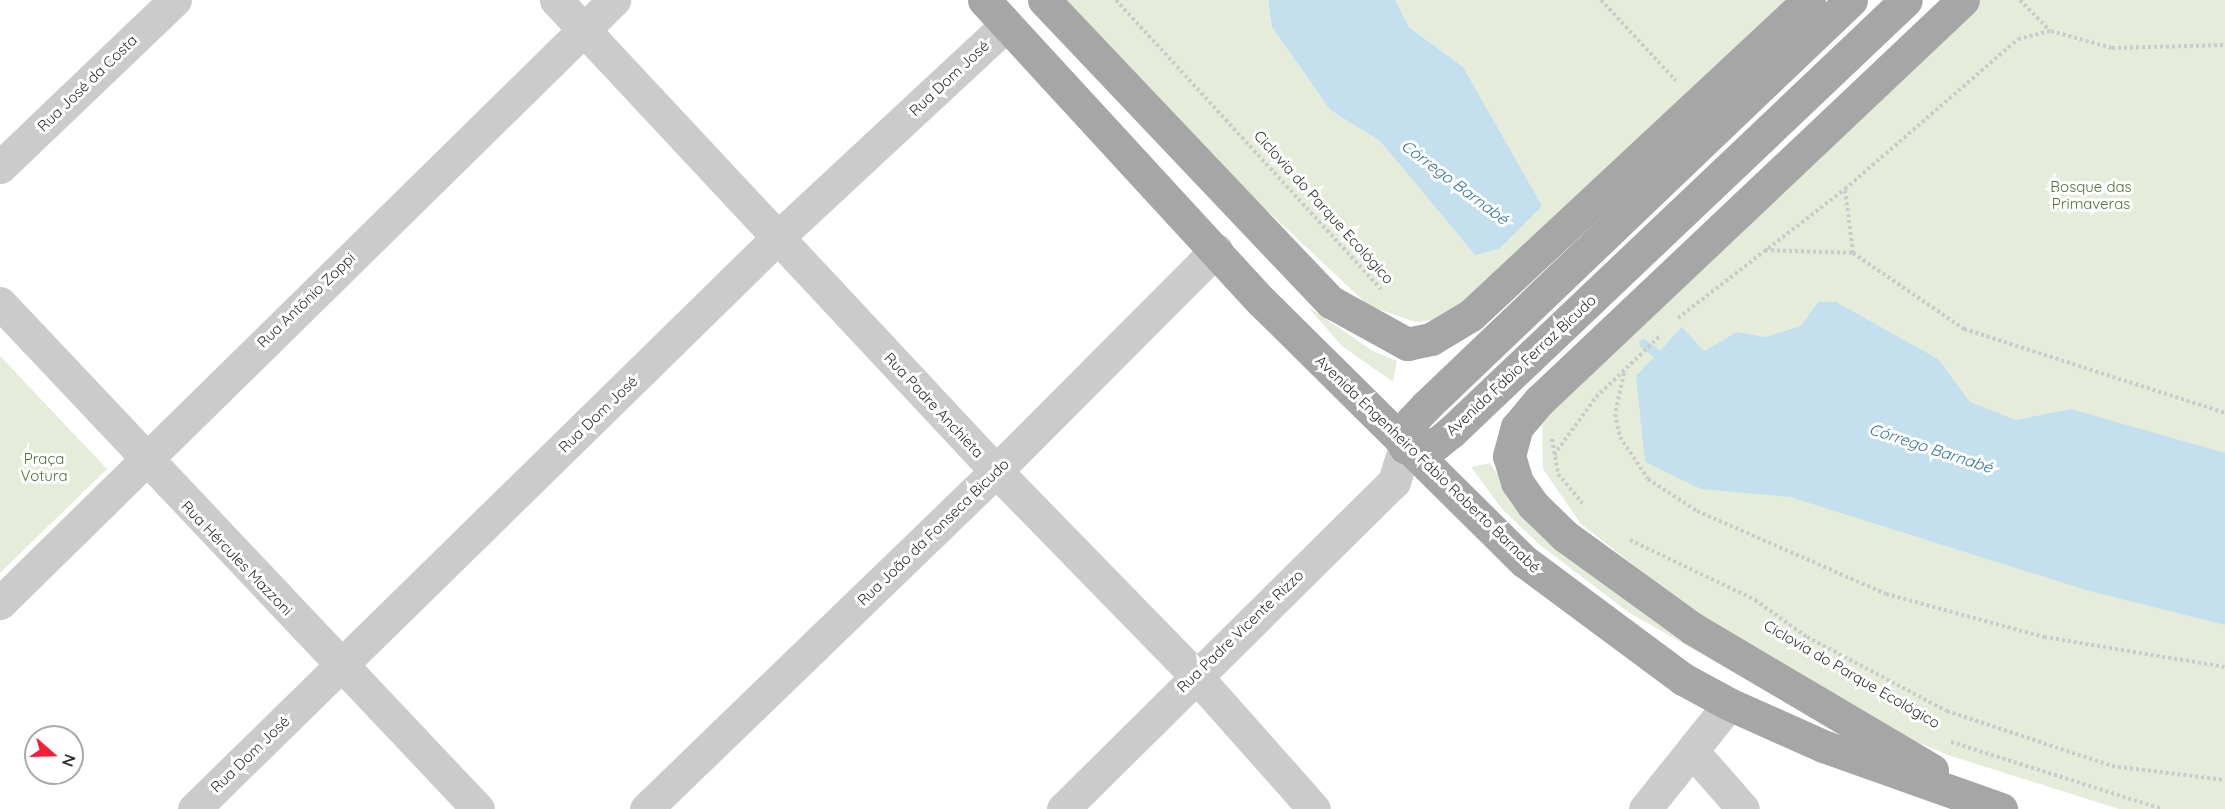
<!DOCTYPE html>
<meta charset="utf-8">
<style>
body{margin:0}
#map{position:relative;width:2225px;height:809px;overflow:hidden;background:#fff;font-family:Quicksand,sans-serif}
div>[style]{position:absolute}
.green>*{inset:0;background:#e5edda}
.water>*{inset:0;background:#c4e0ef}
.stream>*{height:9px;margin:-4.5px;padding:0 4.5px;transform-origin:4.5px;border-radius:4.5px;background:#c4e0ef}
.path>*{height:4px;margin-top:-2px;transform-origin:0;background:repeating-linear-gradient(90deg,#cbcbcb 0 3px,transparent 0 6px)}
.minor>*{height:33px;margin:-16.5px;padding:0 16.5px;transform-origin:16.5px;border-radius:16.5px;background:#cbcbcb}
.primary>*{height:33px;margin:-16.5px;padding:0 16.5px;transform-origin:16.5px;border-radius:16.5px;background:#a6a6a6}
span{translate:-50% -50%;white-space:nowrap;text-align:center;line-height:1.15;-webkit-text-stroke:6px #fff;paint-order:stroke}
.street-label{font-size:15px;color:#2e2e2e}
.park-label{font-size:15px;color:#536d37}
.water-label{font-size:16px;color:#347697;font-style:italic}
.north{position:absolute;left:24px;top:725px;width:60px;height:60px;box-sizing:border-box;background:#fff;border:2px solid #ababab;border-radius:50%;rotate:110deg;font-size:16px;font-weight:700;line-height:24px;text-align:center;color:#2e2e2e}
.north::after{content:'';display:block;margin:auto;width:21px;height:27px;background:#f61e39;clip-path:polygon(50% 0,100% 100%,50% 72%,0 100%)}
</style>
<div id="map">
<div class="green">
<i style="clip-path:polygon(1061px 0,1268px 0,1272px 27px,1330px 110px,1380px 141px,1475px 255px,1463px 67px,1409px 27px,1395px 0,1789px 0,1481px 292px,1438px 319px,1416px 322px,1369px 306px,1211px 158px)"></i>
<i style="clip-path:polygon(1977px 0,2225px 0,2225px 809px,2119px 809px,1948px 755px,1884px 728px,1854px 705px,1772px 665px,1708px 623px,1581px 524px,1543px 469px,1542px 423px,1553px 401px)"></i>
<i style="clip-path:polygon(1307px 306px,1373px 351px,1397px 361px,1393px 382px,1342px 346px)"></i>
<i style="clip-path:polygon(0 356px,107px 469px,0 573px)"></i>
<i style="clip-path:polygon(1490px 463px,1507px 489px,1632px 601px,1752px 683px,1628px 612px,1540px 545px,1502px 509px,1471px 467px)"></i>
</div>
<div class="water">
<i style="clip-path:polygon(1268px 0,1395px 0,1409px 27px,1463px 67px,1542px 206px,1499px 249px,1475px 255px,1380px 141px,1330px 110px,1272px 27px)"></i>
<i style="clip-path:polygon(1818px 302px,1836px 302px,1938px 359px,1970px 402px,2016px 420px,2071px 409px,2225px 453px,2225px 625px,2086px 590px,1790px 497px,1701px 489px,1645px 462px,1636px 376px,1682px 327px,1704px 351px,1737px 332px,1766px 337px,1801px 326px)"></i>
</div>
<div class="stream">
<i style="left:1643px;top:343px;width:30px;rotate:37deg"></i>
</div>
<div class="path">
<i style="left:1116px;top:0;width:392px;rotate:47.5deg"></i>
<i style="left:1601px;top:0;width:110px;rotate:47.2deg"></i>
<i style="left:2020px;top:0;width:43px;rotate:45.9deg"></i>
<i style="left:1765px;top:250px;width:88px;rotate:2deg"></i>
<i style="left:1853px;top:253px;width:64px;rotate:-97.2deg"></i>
<i style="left:1853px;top:253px;width:135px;rotate:34.4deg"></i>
<i style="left:1964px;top:329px;width:274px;rotate:17.8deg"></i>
<i style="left:1678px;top:318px;width:211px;rotate:-37.7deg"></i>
<i style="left:1845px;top:189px;width:229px;rotate:-40.9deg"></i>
<i style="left:2018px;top:39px;width:34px;rotate:-14deg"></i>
<i style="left:2051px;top:31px;width:63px;rotate:15.6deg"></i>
<i style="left:2112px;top:48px;width:113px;rotate:-1.5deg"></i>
<i style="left:1624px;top:373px;width:42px;rotate:102.4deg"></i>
<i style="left:1615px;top:414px;width:24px;rotate:78deg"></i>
<i style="left:1620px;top:437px;width:50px;rotate:56.3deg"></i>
<i style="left:1648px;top:479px;width:59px;rotate:33.1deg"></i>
<i style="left:1697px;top:511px;width:206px;rotate:23.7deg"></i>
<i style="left:1886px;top:594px;width:164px;rotate:15.2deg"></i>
<i style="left:2044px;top:637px;width:183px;rotate:9.4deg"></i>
<i style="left:1552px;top:439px;width:36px;rotate:80deg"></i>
<i style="left:1558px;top:474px;width:38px;rotate:50deg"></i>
<i style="left:1554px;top:455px;width:72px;rotate:-54.1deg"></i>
<i style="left:1596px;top:397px;width:88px;rotate:-43.6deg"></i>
<i style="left:1630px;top:540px;width:139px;rotate:25.6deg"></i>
<i style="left:1755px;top:600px;width:64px;rotate:35.4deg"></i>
<i style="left:1807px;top:637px;width:158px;rotate:27.9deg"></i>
<i style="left:1947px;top:711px;width:174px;rotate:18.4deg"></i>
<i style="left:2112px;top:766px;width:114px;rotate:7.1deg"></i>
<i style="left:1951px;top:742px;width:221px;rotate:17.6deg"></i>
</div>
<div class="minor">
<i style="left:556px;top:0;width:645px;rotate:46.95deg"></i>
<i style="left:996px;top:471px;width:285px;rotate:45.7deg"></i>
<i style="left:1195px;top:675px;width:179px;rotate:48.4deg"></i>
<i style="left:0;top:167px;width:242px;rotate:-43.7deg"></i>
<i style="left:0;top:303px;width:696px;rotate:46.63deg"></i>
<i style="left:0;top:603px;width:861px;rotate:-44.48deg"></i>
<i style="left:1694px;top:753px;width:74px;rotate:48.8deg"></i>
<i style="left:194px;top:809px;width:816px;rotate:-44.4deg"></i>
<i style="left:777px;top:238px;width:313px;rotate:-42.9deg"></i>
<i style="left:646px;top:809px;width:487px;rotate:-44deg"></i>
<i style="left:996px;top:471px;width:312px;rotate:-45.1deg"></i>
<i style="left:1063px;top:809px;width:465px;rotate:-44.7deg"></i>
<i style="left:1394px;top:482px;width:37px;rotate:-73deg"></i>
<i style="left:1645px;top:809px;width:134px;rotate:-51.3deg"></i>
</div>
<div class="primary">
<i style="left:984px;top:0;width:409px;rotate:47.4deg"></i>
<i style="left:1261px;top:301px;width:370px;rotate:44.7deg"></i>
<i style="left:1524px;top:561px;width:198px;rotate:36.6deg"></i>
<i style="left:1683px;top:679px;width:52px;rotate:28.5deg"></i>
<i style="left:1729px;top:704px;width:103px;rotate:24.1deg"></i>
<i style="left:1823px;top:746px;width:189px;rotate:19.5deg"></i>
<i style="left:1044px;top:0;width:417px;rotate:46.5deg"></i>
<i style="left:1331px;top:302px;width:87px;rotate:28.9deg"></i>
<i style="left:1407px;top:344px;width:25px;rotate:-12deg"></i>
<i style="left:1431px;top:339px;width:47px;rotate:-31deg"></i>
<i style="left:1471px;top:315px;width:462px;rotate:-43deg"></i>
<i style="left:1851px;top:0;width:588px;rotate:136.31deg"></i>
<i style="left:1426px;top:406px;width:21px;rotate:133deg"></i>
<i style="left:1412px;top:421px;width:27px;rotate:105deg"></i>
<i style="left:1405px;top:447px;width:31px;rotate:-6deg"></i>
<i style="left:1436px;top:444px;width:19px;rotate:-39deg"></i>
<i style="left:1451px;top:432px;width:627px;rotate:-43.51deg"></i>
<i style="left:1932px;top:770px;width:279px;rotate:-149.4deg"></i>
<i style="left:1692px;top:628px;width:157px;rotate:-144.1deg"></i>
<i style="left:1565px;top:536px;width:45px;rotate:-135.9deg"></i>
<i style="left:1533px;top:505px;width:28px;rotate:-125deg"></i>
<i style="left:1517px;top:482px;width:27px;rotate:-107deg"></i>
<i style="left:1509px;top:456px;width:30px;rotate:-75deg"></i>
<i style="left:1517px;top:427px;width:35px;rotate:-50deg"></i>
<i style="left:1540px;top:400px;width:582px;rotate:-43.4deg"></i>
</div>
<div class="street-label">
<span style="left:949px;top:78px;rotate:-43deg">Rua Dom José</span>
<span style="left:87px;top:83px;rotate:-44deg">Rua José da Costa</span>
<span style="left:1324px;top:207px;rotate:48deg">Ciclovia do Parque Ecológico</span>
<span style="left:306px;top:300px;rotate:-44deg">Rua Antônio Zoppi</span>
<span style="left:1521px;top:365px;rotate:-43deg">Avenida Fábio Ferraz Bicudo</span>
<span style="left:934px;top:405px;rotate:47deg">Rua Padre Anchieta</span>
<span style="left:598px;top:414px;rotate:-44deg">Rua Dom José</span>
<span style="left:1428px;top:464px;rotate:44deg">Avenida Engenheiro Fábio Roberto Barnabé</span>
<span style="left:933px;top:532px;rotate:-44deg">Rua João da Fonseca Bicudo</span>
<span style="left:237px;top:558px;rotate:46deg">Rua Hércules Mazzoni</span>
<span style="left:1240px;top:631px;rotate:-44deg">Rua Padre Vicente Rizzo</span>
<span style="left:1852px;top:674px;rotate:30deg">Ciclovia do Parque Ecológico</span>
<span style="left:250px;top:754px;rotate:-44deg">Rua Dom José</span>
</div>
<div class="park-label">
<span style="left:2091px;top:195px">Bosque das<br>Primaveras</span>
<span style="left:44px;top:467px">Praça<br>Votura</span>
</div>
<div class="water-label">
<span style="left:1455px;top:182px;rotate:37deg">Córrego Barnabé</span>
<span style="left:1931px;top:448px;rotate:18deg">Córrego Barnabé</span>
</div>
<div class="north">N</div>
</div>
